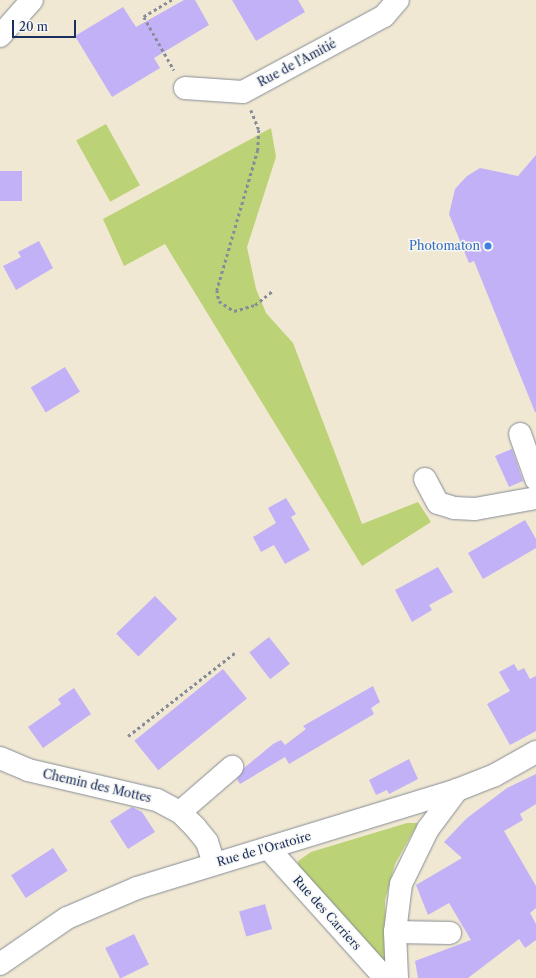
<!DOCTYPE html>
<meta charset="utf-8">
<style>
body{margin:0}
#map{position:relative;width:536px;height:978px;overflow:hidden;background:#f0e8d2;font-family:"Libre Caslon Text",serif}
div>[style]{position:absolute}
.green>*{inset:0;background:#bcd276;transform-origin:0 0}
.building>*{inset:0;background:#c2b1f7;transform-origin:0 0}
.path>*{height:2.5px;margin-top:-1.25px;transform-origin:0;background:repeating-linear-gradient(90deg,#868c98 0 3px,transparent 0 6px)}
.roads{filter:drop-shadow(0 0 1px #868c98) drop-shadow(0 0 1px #868c98)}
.minor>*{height:22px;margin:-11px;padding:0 11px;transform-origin:11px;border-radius:11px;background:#fff}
.major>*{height:22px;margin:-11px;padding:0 11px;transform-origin:11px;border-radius:11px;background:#fff}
.dots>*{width:11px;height:11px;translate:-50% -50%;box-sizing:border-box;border:2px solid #f6f6f2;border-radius:50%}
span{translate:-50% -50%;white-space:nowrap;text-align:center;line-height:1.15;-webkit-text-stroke:3px #f6f6f2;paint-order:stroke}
.street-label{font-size:12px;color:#1b2f5e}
.shop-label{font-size:12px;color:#366cbe}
.right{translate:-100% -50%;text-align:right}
.scale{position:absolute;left:12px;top:20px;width:64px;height:18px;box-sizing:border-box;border:2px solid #1b2f5e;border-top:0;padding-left:5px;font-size:12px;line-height:14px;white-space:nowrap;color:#1b2f5e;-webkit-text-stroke:3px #f6f6f2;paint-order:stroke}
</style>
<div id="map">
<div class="green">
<i style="left:106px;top:124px;width:70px;height:34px;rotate:61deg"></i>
<i style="clip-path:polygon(271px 128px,276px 157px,247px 247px,256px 289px,266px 313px,293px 343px,362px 524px,418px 502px,431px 522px,362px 566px,165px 244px,124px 266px,103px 219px)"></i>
<i style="clip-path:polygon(407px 823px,418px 823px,395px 864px,385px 900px,386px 964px,298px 869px,298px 861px,311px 852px)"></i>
</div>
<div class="building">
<i style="clip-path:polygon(184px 0,195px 0,209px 25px,154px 58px,160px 68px,112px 97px,75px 36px,123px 7px,136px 27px)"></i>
<i style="clip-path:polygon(232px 0,298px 0,305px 12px,256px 41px)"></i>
<i style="clip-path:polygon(536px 155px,536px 412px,535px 412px,474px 261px,469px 263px,449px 214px,455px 189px,467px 176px,480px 168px,518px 176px)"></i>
<i style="left:0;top:171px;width:22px;height:30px"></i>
<i style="clip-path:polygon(39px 241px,53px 268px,16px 290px,3px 266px,21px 257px,18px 252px)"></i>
<i style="left:65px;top:367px;width:29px;height:40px;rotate:59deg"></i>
<i style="clip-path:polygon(512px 449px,523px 481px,509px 487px,495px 456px)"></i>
<i style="clip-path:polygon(286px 498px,296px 514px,291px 517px,310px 550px,285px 564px,274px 545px,261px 552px,253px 537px,276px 523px,268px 508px)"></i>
<i style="clip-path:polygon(525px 520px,536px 539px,536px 548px,483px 579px,468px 553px)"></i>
<i style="clip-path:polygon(438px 567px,453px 592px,429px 605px,432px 610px,412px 622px,395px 590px)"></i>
<i style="left:155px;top:596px;width:32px;height:54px;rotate:46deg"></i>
<i style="left:269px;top:637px;width:34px;height:25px;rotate:52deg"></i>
<i style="clip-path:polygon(514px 664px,518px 671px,524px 668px,530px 679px,536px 676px,536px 731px,510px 745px,487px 704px,510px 691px,499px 672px)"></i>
<i style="left:223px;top:669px;width:38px;height:114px;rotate:51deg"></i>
<i style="clip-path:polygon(373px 686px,380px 702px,371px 708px,374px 714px,289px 764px,285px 757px,240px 784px,237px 779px,244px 768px,273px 744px,281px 740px,285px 745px,306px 729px,303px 726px)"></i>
<i style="clip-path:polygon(74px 688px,91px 714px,43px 748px,28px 727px,61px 704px,58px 699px)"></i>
<i style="clip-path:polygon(409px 759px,418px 779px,389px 794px,387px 790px,376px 795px,369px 780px)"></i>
<i style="clip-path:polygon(536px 774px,536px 804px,520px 814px,523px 820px,504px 831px,536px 886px,536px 908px,530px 913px,536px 924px,536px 940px,525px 948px,519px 939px,468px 978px,418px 978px,415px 961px,471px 940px,449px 903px,428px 915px,416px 885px,462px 858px,444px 842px,467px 818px,507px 788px)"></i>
<i style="clip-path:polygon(132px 807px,142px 812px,155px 832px,128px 849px,110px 821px)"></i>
<i style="left:53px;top:848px;width:27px;height:50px;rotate:57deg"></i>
<i style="left:265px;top:904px;width:26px;height:27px;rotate:74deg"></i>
<i style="left:134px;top:934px;width:34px;height:32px;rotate:64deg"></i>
</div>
<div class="path">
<i style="left:172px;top:0;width:33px;rotate:149deg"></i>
<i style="left:144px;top:17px;width:61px;rotate:60.5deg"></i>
<i style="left:251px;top:110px;width:22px;rotate:68deg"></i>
<i style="left:259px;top:130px;width:20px;rotate:93deg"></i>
<i style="left:258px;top:150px;width:146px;rotate:106.3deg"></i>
<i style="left:217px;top:290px;width:11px;rotate:80deg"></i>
<i style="left:219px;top:301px;width:18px;rotate:34deg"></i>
<i style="left:234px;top:311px;width:22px;rotate:-16deg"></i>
<i style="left:255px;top:305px;width:22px;rotate:-39deg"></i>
<i style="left:128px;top:736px;width:137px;rotate:-37.9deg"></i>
</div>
<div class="roads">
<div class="minor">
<i style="left:185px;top:88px;width:58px;rotate:3.9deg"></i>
<i style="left:243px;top:92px;width:160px;rotate:-28.3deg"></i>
<i style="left:384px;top:16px;width:21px;rotate:-49deg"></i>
<i style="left:520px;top:434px;width:48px;rotate:70.4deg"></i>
<i style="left:425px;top:479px;width:27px;rotate:62deg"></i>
<i style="left:438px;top:503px;width:17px;rotate:17deg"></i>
<i style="left:454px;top:508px;width:21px;rotate:3deg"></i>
<i style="left:475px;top:509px;width:62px;rotate:-10.2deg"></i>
<i style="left:0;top:758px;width:30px;rotate:23deg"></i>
<i style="left:28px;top:770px;width:132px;rotate:13.1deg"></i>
<i style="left:157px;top:800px;width:26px;rotate:28deg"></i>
<i style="left:180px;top:812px;width:21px;rotate:45deg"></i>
<i style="left:195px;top:827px;width:19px;rotate:51deg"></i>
<i style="left:207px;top:842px;width:22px;rotate:72deg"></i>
<i style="left:180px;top:812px;width:69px;rotate:-40.9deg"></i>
<i style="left:268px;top:848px;width:175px;rotate:48deg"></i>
<i style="left:395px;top:932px;width:55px;rotate:1deg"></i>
<i style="left:0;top:964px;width:81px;rotate:-34.5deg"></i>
<i style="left:67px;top:918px;width:76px;rotate:-23.2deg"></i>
<i style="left:137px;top:888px;width:335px;rotate:-17deg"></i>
<i style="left:457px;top:790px;width:41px;rotate:-21.5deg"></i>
<i style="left:495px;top:775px;width:47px;rotate:-29.3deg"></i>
<i style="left:397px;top:978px;width:46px;rotate:-92.5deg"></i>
<i style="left:395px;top:932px;width:48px;rotate:-82.9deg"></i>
<i style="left:401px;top:884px;width:61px;rotate:-63.9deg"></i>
<i style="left:428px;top:829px;width:49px;rotate:-53.4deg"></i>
</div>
<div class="major">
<i style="left:0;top:36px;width:48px;rotate:-48.4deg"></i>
</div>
</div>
<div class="dots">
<i style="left:488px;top:246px;background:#3f7fe0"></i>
</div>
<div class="street-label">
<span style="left:297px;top:63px;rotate:-28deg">Rue de l'Amitié</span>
<span style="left:97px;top:786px;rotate:13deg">Chemin des Mottes</span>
<span style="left:264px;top:849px;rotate:-16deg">Rue de l'Oratoire</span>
<span style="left:327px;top:913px;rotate:48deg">Rue des Carriers</span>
</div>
<div class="shop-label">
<span class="right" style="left:480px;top:246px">Photomaton</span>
</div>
<div class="scale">20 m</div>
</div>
